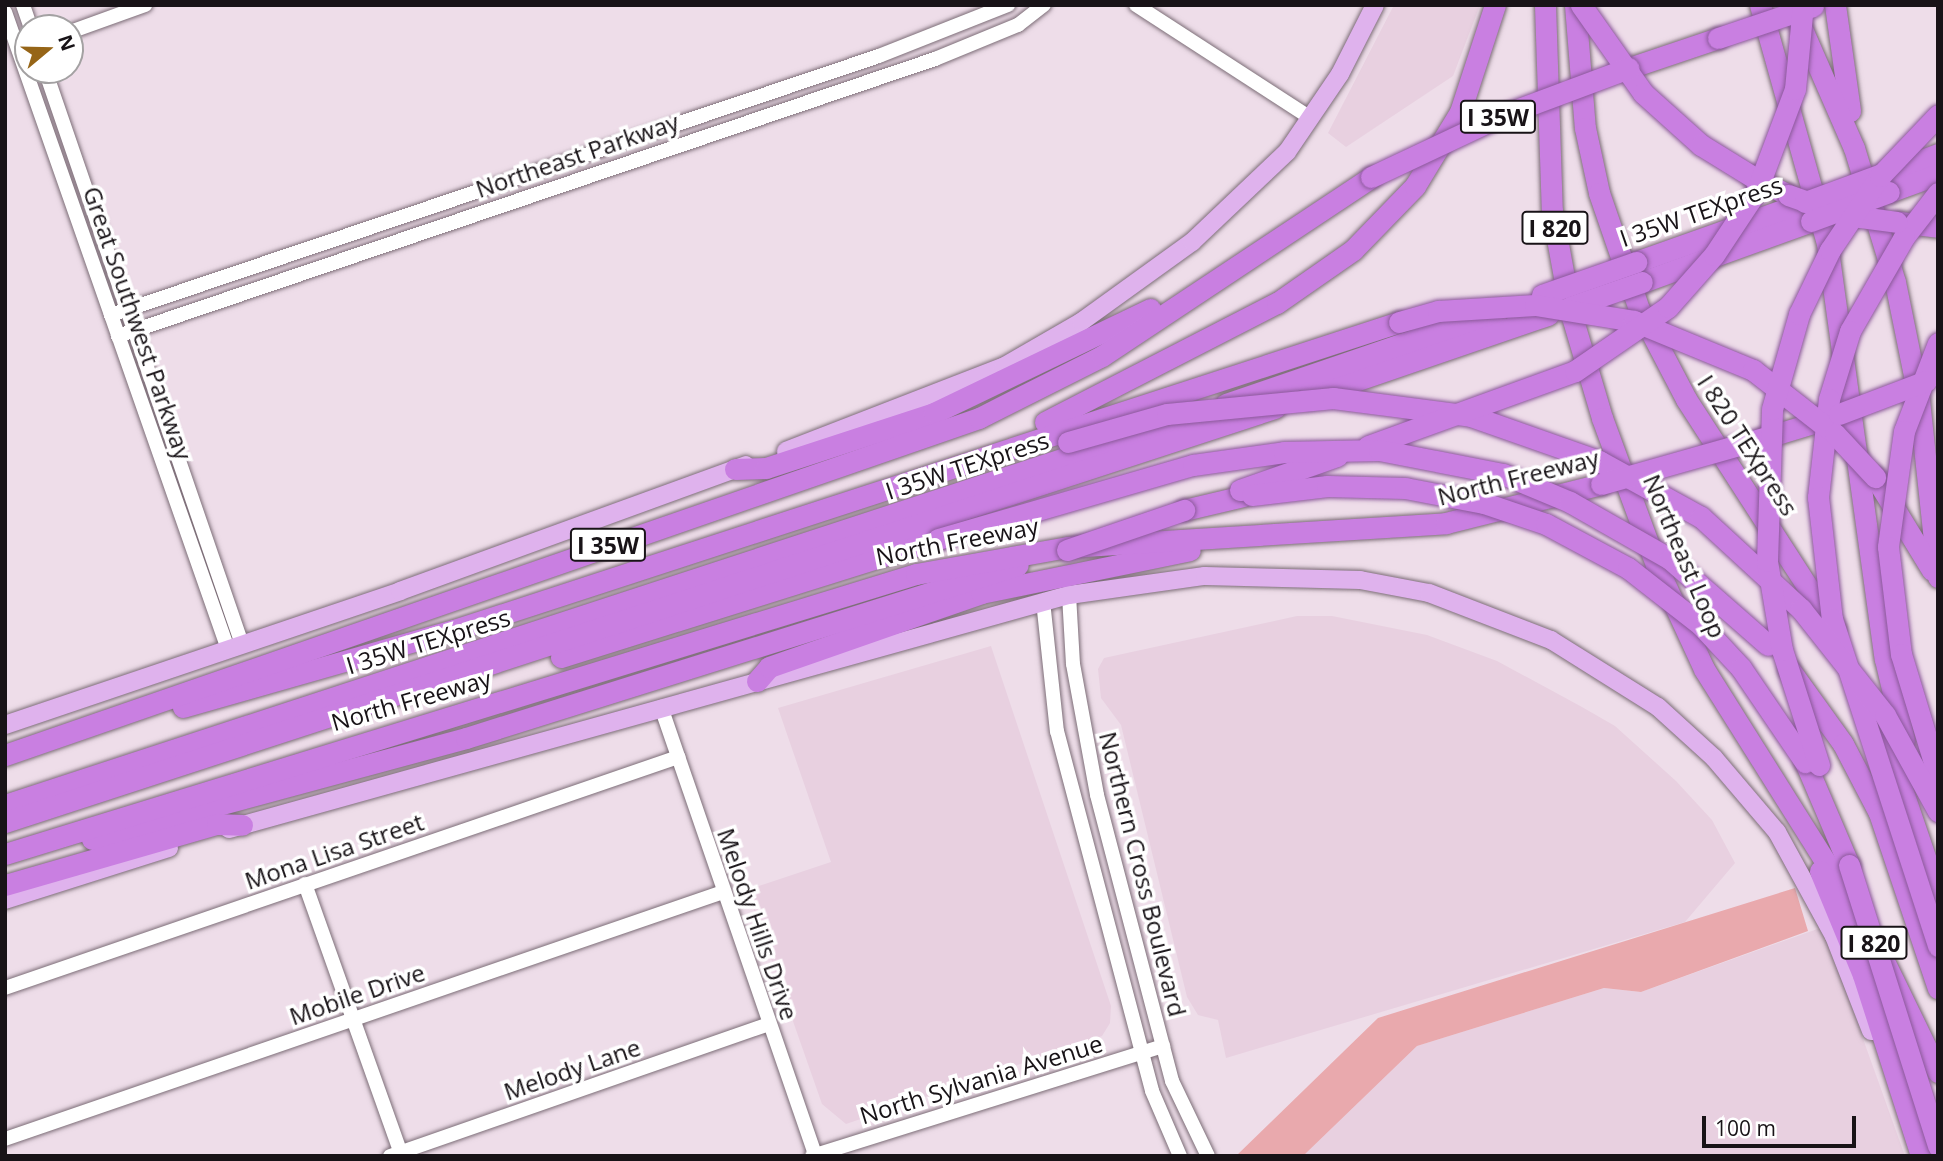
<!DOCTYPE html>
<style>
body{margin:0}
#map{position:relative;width:1943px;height:1161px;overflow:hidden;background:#eedde9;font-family:"Open Sans",sans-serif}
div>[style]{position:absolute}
.built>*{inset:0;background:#e8d0e0}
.green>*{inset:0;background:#e9a9ad}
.roads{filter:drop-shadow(0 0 2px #7c6d77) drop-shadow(0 0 2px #7c6d77)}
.minor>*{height:14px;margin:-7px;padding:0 7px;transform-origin:7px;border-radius:7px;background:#fff}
.major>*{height:18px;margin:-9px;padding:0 9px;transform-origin:9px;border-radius:9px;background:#dfb2ed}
.highway>*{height:21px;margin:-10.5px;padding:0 10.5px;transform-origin:10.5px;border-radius:10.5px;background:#c97fe1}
.bridges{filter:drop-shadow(0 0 2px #8b599a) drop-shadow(0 0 2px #8b599a)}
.highway-bridge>*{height:21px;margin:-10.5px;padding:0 10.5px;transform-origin:10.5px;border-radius:10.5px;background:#c97fe1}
span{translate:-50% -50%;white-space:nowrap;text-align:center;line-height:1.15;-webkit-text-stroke:7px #fff;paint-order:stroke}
.shield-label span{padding:2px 5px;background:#fff;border:2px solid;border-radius:5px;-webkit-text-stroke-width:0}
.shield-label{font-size:23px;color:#181317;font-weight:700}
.street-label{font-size:24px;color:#181317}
.frame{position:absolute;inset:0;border:7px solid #181317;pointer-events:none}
.north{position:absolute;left:14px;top:14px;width:70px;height:70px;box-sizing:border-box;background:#fff;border:2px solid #a3a1a2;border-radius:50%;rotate:71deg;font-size:19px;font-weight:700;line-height:28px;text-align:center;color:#181317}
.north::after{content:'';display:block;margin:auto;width:24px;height:32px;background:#966517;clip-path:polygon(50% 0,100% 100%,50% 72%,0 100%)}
.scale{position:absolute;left:1702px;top:1116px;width:154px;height:32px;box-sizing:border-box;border:4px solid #181317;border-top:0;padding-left:9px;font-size:21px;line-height:24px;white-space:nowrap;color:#181317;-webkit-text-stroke:5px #fff;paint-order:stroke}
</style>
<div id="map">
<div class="built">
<i style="clip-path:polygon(1394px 5px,1480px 5px,1453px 76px,1346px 147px,1328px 133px)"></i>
<i style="clip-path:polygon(1297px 616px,1332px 616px,1427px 635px,1497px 661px,1582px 707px,1615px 726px,1676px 781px,1712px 820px,1735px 863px,1685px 922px,1226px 1058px,1218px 1020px,1198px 1015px,1187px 997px,1121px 725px,1101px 698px,1098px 669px,1104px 658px)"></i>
<i style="clip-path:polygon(991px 646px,1111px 1006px,1110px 1023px,1102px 1036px,846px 1124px,822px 1104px,747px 890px,831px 862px,778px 708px)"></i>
<i style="clip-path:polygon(1823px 927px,1905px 1156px,1303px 1156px,1417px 1046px,1604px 988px,1641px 992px)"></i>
</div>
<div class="green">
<i style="clip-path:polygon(1795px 888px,1808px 931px,1641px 992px,1604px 988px,1417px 1046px,1303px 1156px,1236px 1156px,1378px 1018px)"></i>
</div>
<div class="roads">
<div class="minor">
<i style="left:23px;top:5px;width:24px;rotate:71deg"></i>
<i style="left:1136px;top:5px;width:208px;rotate:32.9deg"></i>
<i style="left:5px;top:12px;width:675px;rotate:70.71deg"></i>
<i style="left:70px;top:32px;width:80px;rotate:-19.8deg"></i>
<i style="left:45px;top:70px;width:607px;rotate:71.06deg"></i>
<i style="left:111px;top:315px;width:810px;rotate:-18.64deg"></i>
<i style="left:879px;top:56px;width:139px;rotate:-21.6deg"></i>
<i style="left:118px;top:336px;width:863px;rotate:-18.73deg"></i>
<i style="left:935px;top:59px;width:90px;rotate:-22.3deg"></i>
<i style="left:1018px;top:25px;width:33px;rotate:-38deg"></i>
<i style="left:1069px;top:595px;width:69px;rotate:86.7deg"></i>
<i style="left:1073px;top:664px;width:133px;rotate:79.6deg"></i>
<i style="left:1097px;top:795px;width:296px;rotate:75.3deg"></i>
<i style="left:1172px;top:1081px;width:83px;rotate:64.4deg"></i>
<i style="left:1043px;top:601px;width:131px;rotate:83.9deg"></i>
<i style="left:1057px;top:731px;width:372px;rotate:75.2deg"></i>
<i style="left:1152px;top:1091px;width:71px;rotate:66.7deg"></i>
<i style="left:661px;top:707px;width:474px;rotate:71deg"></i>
<i style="left:305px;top:884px;width:289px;rotate:70.4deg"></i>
<i style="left:5px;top:988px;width:712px;rotate:-18.94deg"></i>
<i style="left:5px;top:1139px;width:759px;rotate:-18.98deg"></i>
<i style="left:390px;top:1156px;width:401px;rotate:-19.2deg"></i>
<i style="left:812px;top:1156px;width:368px;rotate:-17.4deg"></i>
</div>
<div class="major">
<i style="left:786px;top:451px;width:233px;rotate:-21.2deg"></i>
<i style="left:1003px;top:367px;width:90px;rotate:-30deg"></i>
<i style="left:1081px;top:322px;width:137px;rotate:-35.8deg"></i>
<i style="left:1192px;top:242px;width:131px;rotate:-43.5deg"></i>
<i style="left:1287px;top:152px;width:94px;rotate:-55.8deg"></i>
<i style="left:1340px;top:74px;width:77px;rotate:-63.1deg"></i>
<i style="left:5px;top:725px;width:417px;rotate:-18.7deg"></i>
<i style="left:400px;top:591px;width:368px;rotate:-20deg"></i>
<i style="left:229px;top:829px;width:872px;rotate:-15.57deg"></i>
<i style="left:1069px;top:595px;width:137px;rotate:-8deg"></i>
<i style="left:1205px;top:576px;width:155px;rotate:1.5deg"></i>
<i style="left:1360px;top:580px;width:70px;rotate:10.7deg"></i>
<i style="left:1429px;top:593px;width:131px;rotate:21.1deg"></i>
<i style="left:1551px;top:640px;width:126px;rotate:32.1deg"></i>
<i style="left:1658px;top:707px;width:76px;rotate:42.3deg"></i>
<i style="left:1714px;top:758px;width:97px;rotate:49.6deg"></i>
<i style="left:1777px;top:832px;width:119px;rotate:61.3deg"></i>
<i style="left:1834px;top:936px;width:102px;rotate:68.7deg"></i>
<i style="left:5px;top:900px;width:172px;rotate:-17.6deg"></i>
</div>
<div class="highway">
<i style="left:1545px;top:5px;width:206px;rotate:88.1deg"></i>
<i style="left:1552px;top:211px;width:101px;rotate:79.7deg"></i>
<i style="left:1570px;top:310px;width:113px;rotate:73.5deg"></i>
<i style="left:1602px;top:418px;width:157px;rotate:69.8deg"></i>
<i style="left:1656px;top:565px;width:115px;rotate:65.2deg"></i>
<i style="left:1704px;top:669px;width:294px;rotate:57.8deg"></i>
<i style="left:1575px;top:5px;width:123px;rotate:85.4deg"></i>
<i style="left:1585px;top:128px;width:66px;rotate:77.8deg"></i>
<i style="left:1599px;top:193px;width:123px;rotate:71deg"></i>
<i style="left:1639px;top:309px;width:102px;rotate:62.4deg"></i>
<i style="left:1686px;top:399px;width:274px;rotate:57.1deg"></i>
<i style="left:1760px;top:5px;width:247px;rotate:74.3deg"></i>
<i style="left:1827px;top:243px;width:420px;rotate:82.1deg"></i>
<i style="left:1885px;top:659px;width:83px;rotate:76.8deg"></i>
<i style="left:1835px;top:5px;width:107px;rotate:81.9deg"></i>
<i style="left:1798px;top:20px;width:140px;rotate:66.4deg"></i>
<i style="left:1854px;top:148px;width:140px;rotate:73deg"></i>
<i style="left:1895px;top:282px;width:120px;rotate:78.5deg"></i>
<i style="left:1919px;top:400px;width:178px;rotate:83.9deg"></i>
<i style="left:1629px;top:68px;width:94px;rotate:-18.6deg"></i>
<i style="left:1884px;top:174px;width:58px;rotate:-20.3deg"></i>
<i style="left:1753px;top:177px;width:39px;rotate:27deg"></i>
<i style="left:1889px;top:192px;width:52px;rotate:-20.2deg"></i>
<i style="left:1899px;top:222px;width:39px;rotate:7deg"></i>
<i style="left:1636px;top:262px;width:179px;rotate:-19.5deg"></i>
<i style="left:1642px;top:282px;width:180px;rotate:-19.8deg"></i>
<i style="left:1308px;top:397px;width:254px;rotate:-18.9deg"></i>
<i style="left:1226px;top:404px;width:287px;rotate:-18.9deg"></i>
<i style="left:1045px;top:422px;width:261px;rotate:-27.2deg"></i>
<i style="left:1277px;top:303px;width:93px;rotate:-34.9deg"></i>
<i style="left:1353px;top:250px;width:89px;rotate:-45.9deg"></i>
<i style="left:1415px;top:186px;width:87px;rotate:-58.7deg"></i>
<i style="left:1460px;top:112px;width:113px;rotate:-71.9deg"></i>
<i style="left:1764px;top:438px;width:72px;rotate:-16.9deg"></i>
<i style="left:735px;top:469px;width:31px;rotate:-2deg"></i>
<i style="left:766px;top:468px;width:177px;rotate:-18.1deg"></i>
<i style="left:934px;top:413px;width:240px;rotate:-25.7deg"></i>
<i style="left:1875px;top:477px;width:109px;rotate:58.5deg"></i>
<i style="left:1184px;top:510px;width:61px;rotate:-13.3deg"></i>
<i style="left:561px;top:657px;width:395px;rotate:-17.4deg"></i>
<i style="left:1789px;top:669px;width:92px;rotate:54.2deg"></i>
<i style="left:1843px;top:744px;width:78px;rotate:62.4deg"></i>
<i style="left:1879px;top:813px;width:185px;rotate:71.4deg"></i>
<i style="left:757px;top:681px;width:18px;rotate:-49deg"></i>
<i style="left:769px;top:667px;width:225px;rotate:-19.2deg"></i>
<i style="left:981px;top:593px;width:213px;rotate:-11.6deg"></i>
<i style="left:183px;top:707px;width:282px;rotate:-15.9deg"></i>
<i style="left:454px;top:630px;width:994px;rotate:-18.05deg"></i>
<i style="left:1878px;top:718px;width:187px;rotate:71.3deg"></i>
<i style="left:5px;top:755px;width:1031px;rotate:-19.09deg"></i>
<i style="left:979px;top:418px;width:138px;rotate:-26.8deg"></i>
<i style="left:1102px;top:356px;width:323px;rotate:-33.6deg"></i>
<i style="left:1805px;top:762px;width:112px;rotate:66.9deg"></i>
<i style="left:5px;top:805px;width:1250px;rotate:-18.13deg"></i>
<i style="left:5px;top:822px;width:1336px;rotate:-18.06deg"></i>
<i style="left:92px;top:839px;width:387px;rotate:-15.1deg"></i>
<i style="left:466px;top:738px;width:578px;rotate:-17.4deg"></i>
<i style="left:5px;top:854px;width:953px;rotate:-17.09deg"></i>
<i style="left:916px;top:574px;width:154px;rotate:-10.1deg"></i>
<i style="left:1068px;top:547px;width:379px;rotate:-3.6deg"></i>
<i style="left:1446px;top:523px;width:160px;rotate:-14.1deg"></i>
<i style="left:1820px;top:871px;width:113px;rotate:67.5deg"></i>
<i style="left:1863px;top:975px;width:190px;rotate:72.2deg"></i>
<i style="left:5px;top:885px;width:221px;rotate:-16.1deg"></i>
<i style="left:217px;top:824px;width:25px;rotate:2deg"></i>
<i style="left:1886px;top:965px;width:119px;rotate:64.1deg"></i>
</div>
</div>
<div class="bridges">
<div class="highway-bridge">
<i style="left:1581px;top:5px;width:108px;rotate:54.8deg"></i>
<i style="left:1643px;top:93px;width:78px;rotate:41.9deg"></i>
<i style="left:1701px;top:145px;width:61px;rotate:31.6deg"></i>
<i style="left:1718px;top:38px;width:100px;rotate:-18.6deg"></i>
<i style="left:1371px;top:177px;width:146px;rotate:-25.2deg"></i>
<i style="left:1503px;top:115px;width:134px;rotate:-20.5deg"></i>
<i style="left:1938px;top:193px;width:56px;rotate:127.7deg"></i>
<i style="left:1904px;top:237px;width:108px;rotate:119.9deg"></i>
<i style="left:1850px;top:331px;width:71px;rotate:107.2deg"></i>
<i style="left:1829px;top:399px;width:99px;rotate:96.4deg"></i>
<i style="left:1818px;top:497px;width:123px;rotate:83.5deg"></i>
<i style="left:1832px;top:619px;width:344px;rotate:72deg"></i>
<i style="left:1788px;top:195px;width:60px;rotate:19.3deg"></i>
<i style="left:1845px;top:215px;width:52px;rotate:7.7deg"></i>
<i style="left:1805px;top:202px;width:82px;rotate:-20deg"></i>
<i style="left:1811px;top:221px;width:83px;rotate:-20.4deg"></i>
<i style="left:1542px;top:295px;width:100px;rotate:-19.3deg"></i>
<i style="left:1570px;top:307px;width:76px;rotate:-19.1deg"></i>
<i style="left:1399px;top:322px;width:41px;rotate:-15.8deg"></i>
<i style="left:1438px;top:311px;width:97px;rotate:-3.5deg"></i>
<i style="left:1535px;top:305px;width:100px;rotate:9.2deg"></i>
<i style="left:1634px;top:321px;width:129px;rotate:22.4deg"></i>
<i style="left:1753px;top:370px;width:104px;rotate:38deg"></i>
<i style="left:1835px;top:434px;width:59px;rotate:47.1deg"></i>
<i style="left:1938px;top:343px;width:94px;rotate:111.1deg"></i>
<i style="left:1904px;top:431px;width:117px;rotate:97.9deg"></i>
<i style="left:1888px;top:547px;width:108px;rotate:83.1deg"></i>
<i style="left:1901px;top:654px;width:127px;rotate:73.1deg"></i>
<i style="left:1839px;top:414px;width:93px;rotate:-20.8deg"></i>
<i style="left:1068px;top:442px;width:103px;rotate:-15.8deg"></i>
<i style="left:1167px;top:414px;width:167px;rotate:-5.5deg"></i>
<i style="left:1333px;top:398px;width:139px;rotate:7.4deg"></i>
<i style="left:1471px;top:416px;width:136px;rotate:19.4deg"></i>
<i style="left:1599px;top:461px;width:116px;rotate:28.8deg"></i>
<i style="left:1701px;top:517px;width:136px;rotate:42.6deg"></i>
<i style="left:1801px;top:609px;width:135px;rotate:51.6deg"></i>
<i style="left:1885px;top:715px;width:110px;rotate:61.1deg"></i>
<i style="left:1368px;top:446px;width:220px;rotate:-19.9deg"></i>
<i style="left:1575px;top:371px;width:113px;rotate:-34.5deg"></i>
<i style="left:1668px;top:307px;width:69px;rotate:-48.5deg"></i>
<i style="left:1714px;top:255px;width:78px;rotate:-56.5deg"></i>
<i style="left:1757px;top:190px;width:108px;rotate:-69.4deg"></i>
<i style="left:1795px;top:89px;width:84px;rotate:-84.6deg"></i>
<i style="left:1601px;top:484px;width:169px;rotate:-15.8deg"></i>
<i style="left:1240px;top:490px;width:103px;rotate:-19.3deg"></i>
<i style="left:1252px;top:495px;width:76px;rotate:-6.8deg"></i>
<i style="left:1327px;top:486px;width:78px;rotate:1.5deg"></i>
<i style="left:1405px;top:488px;width:80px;rotate:10.8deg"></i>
<i style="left:1484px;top:503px;width:65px;rotate:18.7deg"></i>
<i style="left:1546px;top:524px;width:93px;rotate:28.2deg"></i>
<i style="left:1628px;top:568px;width:93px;rotate:38deg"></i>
<i style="left:1701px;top:625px;width:59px;rotate:47.1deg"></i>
<i style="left:1741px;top:668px;width:114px;rotate:55.8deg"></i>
<i style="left:938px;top:539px;width:266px;rotate:-16.2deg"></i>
<i style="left:1193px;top:465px;width:92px;rotate:-8.1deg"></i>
<i style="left:1284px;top:452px;width:95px;rotate:-1.2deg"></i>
<i style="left:1379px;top:450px;width:126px;rotate:11deg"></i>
<i style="left:1503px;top:474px;width:73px;rotate:22.7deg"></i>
<i style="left:1570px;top:502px;width:115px;rotate:29.7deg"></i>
<i style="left:1670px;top:559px;width:130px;rotate:41.3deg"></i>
<i style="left:1067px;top:550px;width:124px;rotate:-18.9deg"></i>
<i style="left:1819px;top:765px;width:121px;rotate:-107.8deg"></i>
<i style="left:1782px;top:650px;width:90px;rotate:-99.6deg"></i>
<i style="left:1767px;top:561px;width:152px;rotate:-88.1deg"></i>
<i style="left:1772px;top:409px;width:99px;rotate:-74.1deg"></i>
<i style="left:1799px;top:314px;width:71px;rotate:-64.2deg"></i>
<i style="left:1830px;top:250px;width:89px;rotate:-56deg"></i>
<i style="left:1880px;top:176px;width:84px;rotate:-46.4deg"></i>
<i style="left:1849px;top:865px;width:295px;rotate:72.4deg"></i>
</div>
</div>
<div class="shield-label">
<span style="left:1498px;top:117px">I 35W</span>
<span style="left:1555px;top:228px">I 820</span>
<span style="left:608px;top:545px">I 35W</span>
<span style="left:1874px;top:943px">I 820</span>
</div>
<div class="street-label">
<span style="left:577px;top:155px;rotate:-19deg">Northeast Parkway</span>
<span style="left:1701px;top:211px;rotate:-19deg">I 35W TEXpress</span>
<span style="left:138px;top:323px;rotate:71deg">Great Southwest Parkway</span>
<span style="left:1748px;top:445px;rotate:57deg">I 820 TEXpress</span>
<span style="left:967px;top:465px;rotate:-18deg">I 35W TEXpress</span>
<span style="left:1518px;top:477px;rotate:-14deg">North Freeway</span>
<span style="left:957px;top:541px;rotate:-11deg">North Freeway</span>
<span style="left:1685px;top:556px;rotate:67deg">Northeast Loop</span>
<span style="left:428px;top:641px;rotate:-17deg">I 35W TEXpress</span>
<span style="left:411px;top:700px;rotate:-16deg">North Freeway</span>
<span style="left:334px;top:851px;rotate:-19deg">Mona Lisa Street</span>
<span style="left:1143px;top:874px;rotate:76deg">Northern Cross Boulevard</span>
<span style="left:758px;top:924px;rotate:71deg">Melody Hills Drive</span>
<span style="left:357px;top:994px;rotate:-19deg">Mobile Drive</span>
<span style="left:572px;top:1069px;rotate:-19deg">Melody Lane</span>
<span style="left:981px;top:1079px;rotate:-17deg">North Sylvania Avenue</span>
</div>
<div class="frame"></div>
<div class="north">N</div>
<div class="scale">100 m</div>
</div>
